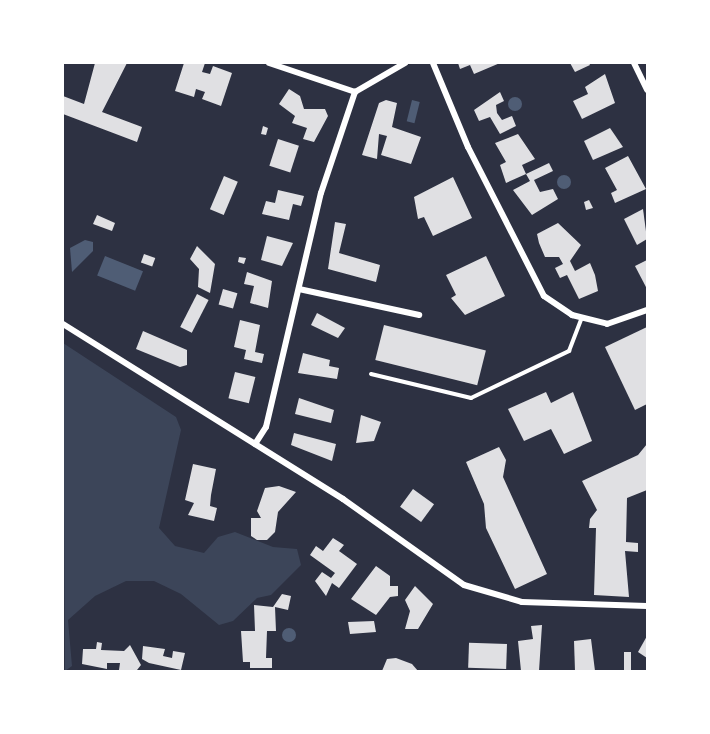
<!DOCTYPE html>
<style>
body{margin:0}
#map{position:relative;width:710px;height:734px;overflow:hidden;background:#2d3142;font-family:"Noto Serif",serif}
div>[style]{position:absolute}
.green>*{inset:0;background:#3c4559}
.water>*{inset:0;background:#4f5d75;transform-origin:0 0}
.round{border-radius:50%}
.building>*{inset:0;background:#e0e0e3;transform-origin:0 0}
.service>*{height:4px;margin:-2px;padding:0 2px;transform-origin:2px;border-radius:2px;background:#fff}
.minor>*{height:6px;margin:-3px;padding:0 3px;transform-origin:3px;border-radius:3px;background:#fff}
span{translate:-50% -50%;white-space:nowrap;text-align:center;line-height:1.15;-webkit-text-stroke:6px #fff;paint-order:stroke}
.frame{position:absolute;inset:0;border:64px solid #fff;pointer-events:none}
</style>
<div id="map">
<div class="green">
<i style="clip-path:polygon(63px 343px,176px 417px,181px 430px,159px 528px,175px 546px,204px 553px,218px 537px,235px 532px,273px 547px,297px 549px,301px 565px,271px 595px,257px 598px,233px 621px,219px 625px,181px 594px,154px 581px,126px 581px,95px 596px,68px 620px,72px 666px,65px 671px)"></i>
</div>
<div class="water">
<i class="round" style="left:508px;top:97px;width:14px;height:14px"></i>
<i style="left:412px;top:100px;width:8px;height:22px;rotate:14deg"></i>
<i class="round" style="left:557px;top:175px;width:14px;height:14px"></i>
<i style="clip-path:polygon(85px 240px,93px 242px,93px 251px,72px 272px,70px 248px)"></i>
<i style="left:105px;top:256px;width:41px;height:21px;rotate:22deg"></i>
<i class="round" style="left:282px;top:628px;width:14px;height:14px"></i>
</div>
<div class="building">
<i style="clip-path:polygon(95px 63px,127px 63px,102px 112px,142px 127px,137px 142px,63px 114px,63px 96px,84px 104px)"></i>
<i style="clip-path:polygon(184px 63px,205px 63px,202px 72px,210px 74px,213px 66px,232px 73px,221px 106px,202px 99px,205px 92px,196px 89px,194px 97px,175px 91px)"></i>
<i style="clip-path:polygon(458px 63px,500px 63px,474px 74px,470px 65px,460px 69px)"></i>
<i style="clip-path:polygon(570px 63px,589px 63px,590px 65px,575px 72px)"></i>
<i style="clip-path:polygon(605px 74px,615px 103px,582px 119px,573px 101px,588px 94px,585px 87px)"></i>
<i style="clip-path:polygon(289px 89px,300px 96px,304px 109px,325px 109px,328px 116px,314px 142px,303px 139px,307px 128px,292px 123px,295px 116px,279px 104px)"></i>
<i style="clip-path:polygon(500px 92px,504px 101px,496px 105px,497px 113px,502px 120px,512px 116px,516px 126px,500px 134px,490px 117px,479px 121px,474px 110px)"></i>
<i style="clip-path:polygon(386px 100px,397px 103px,392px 127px,421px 137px,411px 164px,381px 155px,387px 136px,379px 134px,377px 159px,362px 155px,379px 103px)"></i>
<i style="clip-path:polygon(263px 126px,268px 128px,266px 135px,261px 134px)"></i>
<i style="clip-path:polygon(610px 128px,623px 147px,593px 160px,584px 141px)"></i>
<i style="clip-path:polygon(518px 134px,535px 159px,522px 165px,526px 174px,549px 163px,553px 171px,534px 180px,540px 192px,553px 189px,558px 199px,532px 215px,513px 190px,530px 181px,526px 174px,506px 183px,500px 165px,506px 162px,495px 143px)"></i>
<i style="left:278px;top:139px;width:22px;height:28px;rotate:18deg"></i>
<i style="clip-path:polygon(628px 156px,646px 189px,615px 203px,611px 193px,617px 190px,605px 168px)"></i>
<i style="left:224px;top:176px;width:15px;height:36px;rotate:23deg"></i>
<i style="clip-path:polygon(453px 177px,472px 218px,433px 236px,424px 217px,418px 219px,414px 197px)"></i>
<i style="clip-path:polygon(278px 190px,304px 196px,301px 206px,293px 204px,289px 220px,262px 214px,266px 201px,275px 203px)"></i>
<i style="clip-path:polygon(589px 200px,593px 208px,586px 210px,584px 202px)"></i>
<i style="clip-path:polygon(643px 209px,647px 239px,637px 245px,624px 219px)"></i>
<i style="clip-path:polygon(97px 215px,115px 223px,112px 231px,93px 224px)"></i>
<i style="clip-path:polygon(335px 222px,346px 224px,339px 253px,380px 265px,376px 282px,328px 269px)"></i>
<i style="clip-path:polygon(558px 223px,581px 245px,570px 261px,575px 271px,590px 263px,595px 275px,598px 291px,579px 299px,567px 275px,560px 278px,555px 268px,563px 264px,559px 257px,545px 257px,539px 243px,537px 234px)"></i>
<i style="clip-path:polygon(267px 236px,293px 243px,282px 266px,261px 260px)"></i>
<i style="clip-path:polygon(197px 246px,215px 264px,210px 293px,198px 287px,199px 269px,190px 259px)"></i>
<i style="left:144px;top:254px;width:12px;height:9px;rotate:20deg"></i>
<i style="clip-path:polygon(486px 256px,505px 296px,465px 315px,451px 298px,456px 295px,446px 275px)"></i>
<i style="clip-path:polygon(239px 257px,246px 258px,244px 264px,238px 262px)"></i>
<i style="clip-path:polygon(647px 260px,647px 289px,635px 266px)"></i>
<i style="clip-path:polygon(247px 272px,272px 281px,268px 308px,250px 303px,254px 286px,244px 284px)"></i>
<i style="left:223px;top:289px;width:15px;height:16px;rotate:16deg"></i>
<i style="left:197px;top:294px;width:13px;height:37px;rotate:27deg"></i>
<i style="clip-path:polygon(317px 313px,345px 328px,338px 338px,311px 325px)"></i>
<i style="clip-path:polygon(240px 320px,260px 325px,255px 352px,264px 354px,262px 363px,244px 359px,246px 350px,234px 347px)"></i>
<i style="left:384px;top:325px;width:105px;height:36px;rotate:14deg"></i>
<i style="clip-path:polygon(647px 327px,647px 404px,635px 410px,605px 347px)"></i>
<i style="clip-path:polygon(143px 331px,187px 350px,187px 365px,180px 367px,136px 349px)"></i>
<i style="clip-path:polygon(303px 353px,330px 360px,329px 366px,339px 368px,337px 379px,298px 373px)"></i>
<i style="left:235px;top:372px;width:21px;height:27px;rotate:14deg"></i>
<i style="clip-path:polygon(546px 392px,551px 403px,573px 392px,592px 441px,564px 454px,551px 429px,524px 441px,508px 409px)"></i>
<i style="clip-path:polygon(299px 398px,334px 410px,331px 423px,295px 414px)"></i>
<i style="clip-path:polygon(361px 415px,381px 422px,374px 441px,356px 443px)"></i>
<i style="clip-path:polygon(294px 433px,336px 444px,332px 461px,291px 445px)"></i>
<i style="clip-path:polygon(647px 444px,647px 490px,627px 498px,626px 542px,638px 543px,638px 552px,625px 551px,629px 597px,594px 595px,596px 528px,589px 528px,590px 519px,597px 510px,582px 481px,638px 455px)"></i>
<i style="clip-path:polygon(499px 447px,506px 460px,503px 477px,547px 574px,515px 589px,486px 528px,484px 504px,466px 462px)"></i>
<i style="clip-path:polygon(193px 464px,216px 469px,211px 495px,210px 506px,217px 508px,214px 521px,188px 515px,194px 503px,185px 500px)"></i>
<i style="clip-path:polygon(279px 486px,296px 492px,278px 512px,275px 532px,267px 540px,257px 540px,251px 536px,251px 518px,261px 518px,257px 511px,265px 488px)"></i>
<i style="left:413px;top:489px;width:26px;height:22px;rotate:36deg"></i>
<i style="clip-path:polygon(333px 538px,344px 545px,339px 551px,357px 564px,339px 588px,332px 583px,326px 596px,315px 581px,322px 572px,331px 578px,335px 573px,310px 555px,316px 546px,323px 551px)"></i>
<i style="clip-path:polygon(376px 566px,390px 576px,390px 586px,398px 586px,398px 596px,390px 597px,376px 615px,351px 599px)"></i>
<i style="clip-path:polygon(415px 586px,433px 604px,418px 629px,405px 629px,410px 611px,405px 600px)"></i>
<i style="clip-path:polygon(282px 594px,291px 596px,288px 610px,275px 607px,276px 631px,267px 631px,266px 658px,272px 658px,272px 668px,250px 668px,250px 662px,243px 662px,241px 631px,255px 631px,254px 605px,273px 607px)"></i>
<i style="clip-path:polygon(374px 621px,376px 632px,350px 634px,348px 622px)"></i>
<i style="clip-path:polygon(542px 625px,539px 671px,521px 671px,518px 641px,533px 639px,531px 626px)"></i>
<i style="clip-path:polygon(647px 636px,647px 658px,638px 652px)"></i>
<i style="clip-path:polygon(591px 639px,595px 671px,575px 671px,574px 641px)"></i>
<i style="clip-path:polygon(97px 642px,102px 643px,101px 650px,124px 651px,130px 645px,141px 665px,137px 670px,119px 670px,120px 663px,107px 663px,107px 669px,82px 664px,83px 649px,96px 649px)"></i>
<i style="left:507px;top:644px;width:25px;height:38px;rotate:92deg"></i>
<i style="clip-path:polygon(143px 646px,165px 649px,163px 656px,172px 658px,173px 651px,185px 653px,181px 670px,149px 663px,142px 659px)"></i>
<i style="left:624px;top:652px;width:7px;height:19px"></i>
<i style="clip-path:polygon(396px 658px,412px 664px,418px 671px,382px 671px,387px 659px)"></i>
</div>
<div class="service">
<i style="left:371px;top:374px;width:103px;rotate:13.5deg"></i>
<i style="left:471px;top:398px;width:109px;rotate:-25.6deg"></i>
<i style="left:569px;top:351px;width:34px;rotate:-69deg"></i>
</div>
<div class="minor">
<i style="left:269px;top:63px;width:91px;rotate:18.6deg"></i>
<i style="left:433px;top:63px;width:91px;rotate:67.4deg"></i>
<i style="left:468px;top:147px;width:167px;rotate:63deg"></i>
<i style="left:544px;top:296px;width:34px;rotate:34deg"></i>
<i style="left:572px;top:315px;width:36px;rotate:14deg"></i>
<i style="left:607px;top:324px;width:42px;rotate:-19.3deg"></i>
<i style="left:634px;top:63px;width:30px;rotate:64deg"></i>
<i style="left:299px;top:289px;width:123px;rotate:12.2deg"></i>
<i style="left:63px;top:324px;width:330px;rotate:32deg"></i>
<i style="left:343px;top:499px;width:148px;rotate:35.4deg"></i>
<i style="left:464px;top:585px;width:60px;rotate:16.3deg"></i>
<i style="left:522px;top:602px;width:125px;rotate:1.8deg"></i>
<i style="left:255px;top:444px;width:20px;rotate:-57deg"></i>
<i style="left:266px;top:427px;width:240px;rotate:-76.8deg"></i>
<i style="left:321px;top:193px;width:107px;rotate:-71.4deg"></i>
<i style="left:355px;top:92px;width:58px;rotate:-30.1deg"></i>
</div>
<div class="frame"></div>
</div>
